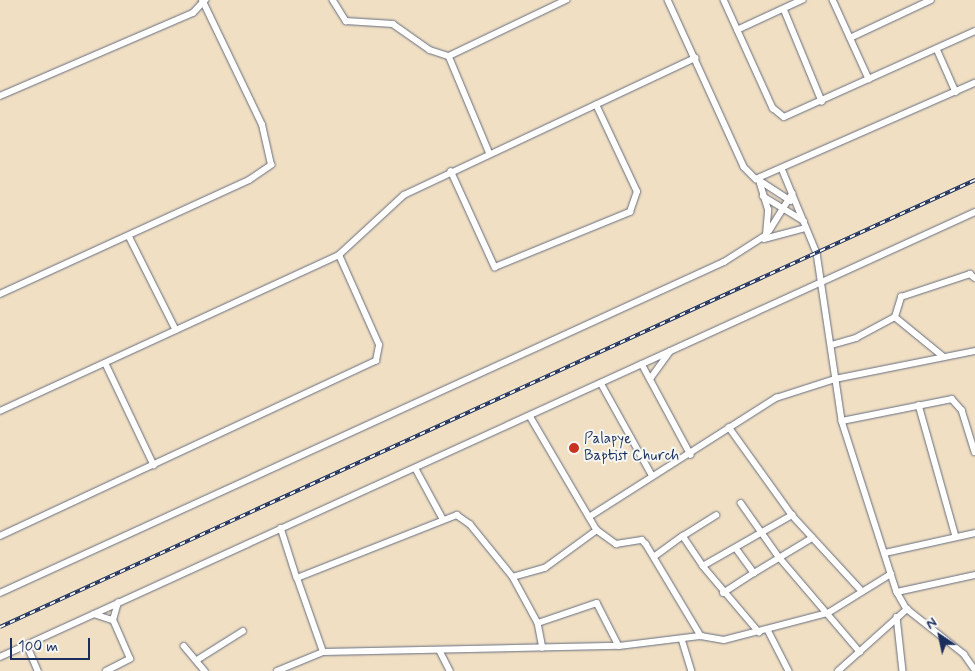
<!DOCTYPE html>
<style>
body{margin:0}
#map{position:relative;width:975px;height:671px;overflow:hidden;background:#f0dfc2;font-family:Mynerve,sans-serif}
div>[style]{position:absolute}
.roads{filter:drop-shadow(0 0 1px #666d81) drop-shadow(0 0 1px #666d81)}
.street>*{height:5.5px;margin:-2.75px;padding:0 2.75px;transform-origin:2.75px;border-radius:2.75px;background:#fff}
.rail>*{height:4px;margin-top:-2px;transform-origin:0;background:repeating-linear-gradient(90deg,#f6f6f2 0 5.5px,#1b2f5e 0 11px);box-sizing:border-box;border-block:1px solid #1b2f5e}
.dots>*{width:14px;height:14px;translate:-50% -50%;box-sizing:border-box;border:2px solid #f6f6f2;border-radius:50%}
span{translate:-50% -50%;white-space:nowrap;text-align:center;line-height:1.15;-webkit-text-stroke:4px #f6f6f2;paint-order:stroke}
.poi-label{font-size:15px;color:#1b2f5e}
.left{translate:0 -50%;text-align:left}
.north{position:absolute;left:915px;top:611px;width:50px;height:50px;-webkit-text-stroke:4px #f6f6f2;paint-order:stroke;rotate:326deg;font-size:14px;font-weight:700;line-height:20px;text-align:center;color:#1b2f5e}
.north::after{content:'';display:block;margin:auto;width:18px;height:22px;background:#1b2f5e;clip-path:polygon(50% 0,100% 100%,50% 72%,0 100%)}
.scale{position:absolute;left:10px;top:638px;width:80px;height:22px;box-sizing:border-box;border:2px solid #1b2f5e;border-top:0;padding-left:6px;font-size:15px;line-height:18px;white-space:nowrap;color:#1b2f5e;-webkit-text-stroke:4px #f6f6f2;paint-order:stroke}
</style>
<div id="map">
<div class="roads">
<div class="street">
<i style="left:333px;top:0;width:25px;rotate:58deg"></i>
<i style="left:346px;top:21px;width:47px;rotate:3.7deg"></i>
<i style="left:393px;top:24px;width:45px;rotate:35.1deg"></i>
<i style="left:430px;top:50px;width:20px;rotate:18deg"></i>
<i style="left:449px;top:56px;width:106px;rotate:67.3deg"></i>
<i style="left:668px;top:0;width:183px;rotate:65.5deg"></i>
<i style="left:744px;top:167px;width:17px;rotate:45deg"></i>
<i style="left:756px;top:179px;width:239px;rotate:-23.7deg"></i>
<i style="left:724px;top:0;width:119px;rotate:65.6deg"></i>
<i style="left:773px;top:108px;width:14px;rotate:39deg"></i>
<i style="left:784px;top:117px;width:209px;rotate:-24.2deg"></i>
<i style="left:833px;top:0;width:87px;rotate:65.5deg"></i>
<i style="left:784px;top:9px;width:100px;rotate:67.6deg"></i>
<i style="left:737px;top:30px;width:72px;rotate:-24.8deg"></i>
<i style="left:850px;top:38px;width:89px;rotate:-25.1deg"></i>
<i style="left:937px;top:49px;width:47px;rotate:66.2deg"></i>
<i style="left:449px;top:56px;width:130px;rotate:-25.6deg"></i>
<i style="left:0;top:96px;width:210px;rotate:-23.3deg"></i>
<i style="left:193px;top:13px;width:18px;rotate:-47deg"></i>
<i style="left:451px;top:171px;width:106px;rotate:65.4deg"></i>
<i style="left:495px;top:267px;width:146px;rotate:-22.2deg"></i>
<i style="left:630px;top:212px;width:21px;rotate:-71deg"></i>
<i style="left:637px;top:192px;width:96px;rotate:-115.2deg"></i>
<i style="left:783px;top:171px;width:89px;rotate:67.5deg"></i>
<i style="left:817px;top:253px;width:170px;rotate:81.5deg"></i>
<i style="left:842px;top:421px;width:180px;rotate:72.2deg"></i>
<i style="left:897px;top:592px;width:20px;rotate:60deg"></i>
<i style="left:907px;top:609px;width:73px;rotate:38.3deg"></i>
<i style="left:964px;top:654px;width:19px;rotate:55deg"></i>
<i style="left:759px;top:180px;width:38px;rotate:33deg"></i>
<i style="left:763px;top:196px;width:48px;rotate:31.4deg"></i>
<i style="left:769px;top:231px;width:44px;rotate:-58.1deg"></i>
<i style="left:129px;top:236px;width:105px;rotate:63.4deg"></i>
<i style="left:764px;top:239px;width:43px;rotate:-14.7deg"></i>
<i style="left:0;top:294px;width:274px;rotate:-24.6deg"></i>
<i style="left:249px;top:180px;width:27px;rotate:-34deg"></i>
<i style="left:271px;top:165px;width:41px;rotate:-102.7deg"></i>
<i style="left:262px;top:125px;width:139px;rotate:-115.6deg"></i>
<i style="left:895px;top:317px;width:63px;rotate:39.2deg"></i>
<i style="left:832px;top:345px;width:25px;rotate:-16deg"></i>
<i style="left:856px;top:338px;width:44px;rotate:-28.3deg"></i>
<i style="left:895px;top:317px;width:21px;rotate:-73deg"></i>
<i style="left:901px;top:297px;width:73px;rotate:-18.4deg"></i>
<i style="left:970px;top:274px;width:6px;rotate:39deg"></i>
<i style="left:106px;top:364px;width:112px;rotate:64.6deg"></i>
<i style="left:642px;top:364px;width:103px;rotate:61.7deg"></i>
<i style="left:650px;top:379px;width:34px;rotate:-54deg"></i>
<i style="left:601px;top:383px;width:105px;rotate:61deg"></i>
<i style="left:919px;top:405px;width:137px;rotate:74.3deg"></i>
<i style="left:0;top:411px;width:373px;rotate:-24.7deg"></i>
<i style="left:339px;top:255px;width:88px;rotate:-42.7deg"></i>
<i style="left:404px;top:195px;width:322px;rotate:-25.2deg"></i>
<i style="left:530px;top:416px;width:132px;rotate:59.6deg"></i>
<i style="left:597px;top:530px;width:24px;rotate:36deg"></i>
<i style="left:616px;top:544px;width:26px;rotate:-9deg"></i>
<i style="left:642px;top:540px;width:6px;rotate:45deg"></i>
<i style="left:646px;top:544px;width:107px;rotate:59.1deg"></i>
<i style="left:842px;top:421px;width:112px;rotate:-11.3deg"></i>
<i style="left:952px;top:399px;width:15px;rotate:48deg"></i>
<i style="left:962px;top:410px;width:44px;rotate:72.8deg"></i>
<i style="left:729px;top:427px;width:108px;rotate:54.4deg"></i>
<i style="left:792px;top:515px;width:102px;rotate:47.4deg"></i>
<i style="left:416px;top:469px;width:57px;rotate:61.6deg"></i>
<i style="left:741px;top:503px;width:66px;rotate:54.9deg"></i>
<i style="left:779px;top:557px;width:125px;rotate:49.5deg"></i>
<i style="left:589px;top:517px;width:222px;rotate:-32.5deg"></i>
<i style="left:776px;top:398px;width:62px;rotate:-17.9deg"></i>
<i style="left:835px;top:379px;width:143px;rotate:-11.3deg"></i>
<i style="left:281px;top:528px;width:52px;rotate:72.3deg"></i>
<i style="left:0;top:536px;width:415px;rotate:-25deg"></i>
<i style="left:376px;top:361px;width:16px;rotate:-79deg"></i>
<i style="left:379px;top:345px;width:98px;rotate:-114deg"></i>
<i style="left:683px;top:536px;width:39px;rotate:-32deg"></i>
<i style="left:736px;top:548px;width:31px;rotate:54deg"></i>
<i style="left:754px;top:573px;width:68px;rotate:-31.1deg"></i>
<i style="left:885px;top:553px;width:92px;rotate:-12.5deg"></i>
<i style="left:655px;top:556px;width:34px;rotate:-36deg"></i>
<i style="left:683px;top:536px;width:36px;rotate:56deg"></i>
<i style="left:703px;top:566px;width:103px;rotate:-29.8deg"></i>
<i style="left:703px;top:566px;width:87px;rotate:49.7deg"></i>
<i style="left:513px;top:577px;width:33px;rotate:-16deg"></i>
<i style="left:545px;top:568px;width:64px;rotate:-36.2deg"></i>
<i style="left:897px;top:592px;width:80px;rotate:-12.3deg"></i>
<i style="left:0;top:593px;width:796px;rotate:-24.57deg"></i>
<i style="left:724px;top:262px;width:50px;rotate:-32.7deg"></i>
<i style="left:766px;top:235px;width:25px;rotate:-85deg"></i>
<i style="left:768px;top:210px;width:31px;rotate:-107deg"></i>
<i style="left:723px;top:593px;width:37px;rotate:-33deg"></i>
<i style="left:94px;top:614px;width:20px;rotate:18deg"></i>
<i style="left:897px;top:617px;width:54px;rotate:83.7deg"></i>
<i style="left:538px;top:623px;width:62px;rotate:-18.7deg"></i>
<i style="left:597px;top:603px;width:48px;rotate:62.9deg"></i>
<i style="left:768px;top:630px;width:46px;rotate:62.9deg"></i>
<i style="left:682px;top:639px;width:34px;rotate:73deg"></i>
<i style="left:184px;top:646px;width:33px;rotate:50deg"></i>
<i style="left:28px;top:647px;width:26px;rotate:67deg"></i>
<i style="left:440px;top:651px;width:22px;rotate:63deg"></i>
<i style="left:323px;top:652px;width:78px;rotate:-109.4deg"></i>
<i style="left:297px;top:578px;width:172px;rotate:-21.5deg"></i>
<i style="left:457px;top:515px;width:16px;rotate:35deg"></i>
<i style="left:470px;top:524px;width:68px;rotate:50.9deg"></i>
<i style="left:513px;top:577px;width:52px;rotate:61.5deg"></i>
<i style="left:538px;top:623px;width:25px;rotate:79deg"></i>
<i style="left:0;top:657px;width:1072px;rotate:-24.53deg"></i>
<i style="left:197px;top:660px;width:54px;rotate:-32.2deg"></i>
<i style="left:106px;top:671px;width:27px;rotate:-27deg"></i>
<i style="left:130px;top:659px;width:43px;rotate:-113.6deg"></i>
<i style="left:113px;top:620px;width:18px;rotate:-74deg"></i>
<i style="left:277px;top:671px;width:50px;rotate:-22.4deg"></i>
<i style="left:323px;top:652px;width:296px;rotate:-1.2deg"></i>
<i style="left:619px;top:646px;width:83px;rotate:-7deg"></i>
<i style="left:701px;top:636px;width:23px;rotate:10deg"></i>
<i style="left:724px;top:640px;width:107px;rotate:-14.6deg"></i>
<i style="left:828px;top:613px;width:74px;rotate:-31.8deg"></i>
<i style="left:838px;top:671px;width:93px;rotate:-41.9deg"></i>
</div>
</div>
<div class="rail">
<i style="left:0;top:627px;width:1073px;rotate:-24.63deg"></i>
</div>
<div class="dots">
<i style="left:574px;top:448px;background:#c8321e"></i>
</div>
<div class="poi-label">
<span class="left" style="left:584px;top:448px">Palapye<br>Baptist Church</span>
</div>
<div class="north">N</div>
<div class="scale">100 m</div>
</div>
